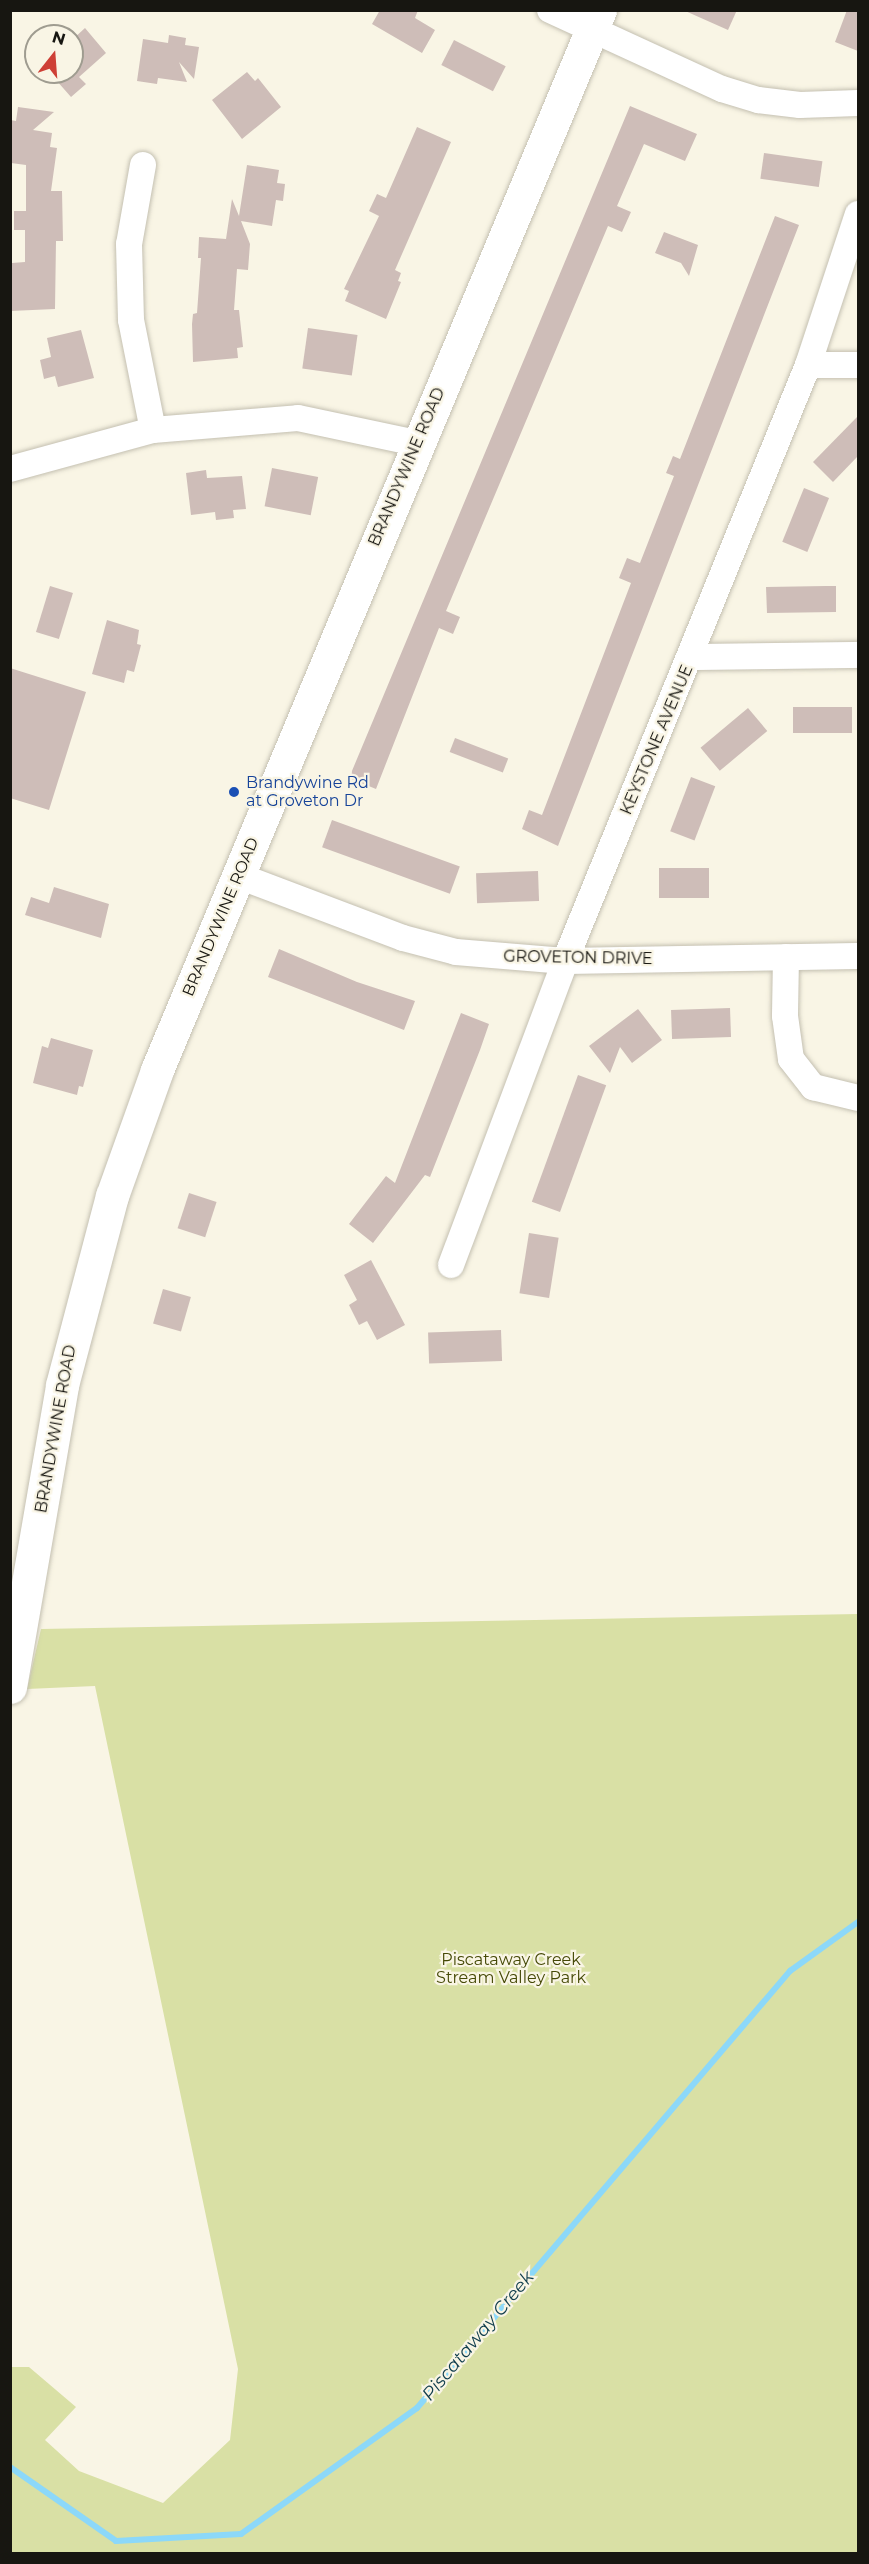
<!DOCTYPE html>
<style>
body{margin:0}
#map{position:relative;width:869px;height:2564px;overflow:hidden;background:#f9f5e5;font-family:Montserrat,sans-serif}
div>[style]{position:absolute}
.green>*{inset:0;background:#d9e0a5}
.stream>*{height:6px;margin:-3px;padding:0 3px;transform-origin:3px;border-radius:3px;background:#8cd8f9}
.building>*{inset:0;background:#cebdb8;transform-origin:0 0}
.roads{filter:drop-shadow(0 0 2px #c4c0b1) drop-shadow(0 0 2px #c4c0b1)}
.minor>*{height:26px;margin:-13px;padding:0 13px;transform-origin:13px;border-radius:13px;background:#fff}
.secondary>*{height:33px;margin:-16.5px;padding:0 16.5px;transform-origin:16.5px;border-radius:16.5px;background:#fff}
.dots>*{width:16px;height:16px;translate:-50% -50%;box-sizing:border-box;border:3px solid #f9f5e5;border-radius:50%}
span{translate:-50% -50%;white-space:nowrap;text-align:center;line-height:1.15;-webkit-text-stroke:4.5px #f9f5e5;paint-order:stroke}
.street-label{font-size:16px;color:#171611}
.transit-label{font-size:16px;color:#164399}
.left{translate:0 -50%;text-align:left}
.park-label{font-size:16px;color:#454906}
.water-label{font-size:18px;color:#0d3b4b;font-style:italic}
.frame{position:absolute;inset:0;border:12px solid #171611;pointer-events:none}
.north{position:absolute;left:24px;top:24px;width:60px;height:60px;box-sizing:border-box;background:#f9f5e5;border:2px solid #9f9c90;border-radius:50%;rotate:17deg;font-size:16px;font-weight:700;line-height:24px;text-align:center;color:#171611}
.north::after{content:'';display:block;margin:auto;width:21px;height:27px;background:#ce4036;clip-path:polygon(50% 0,100% 100%,50% 72%,0 100%)}
</style>
<div id="map">
<div class="green">
<i style="clip-path:polygon(858px 1614px,858px 2553px,11px 2553px,11px 2367px,29px 2367px,76px 2407px,45px 2440px,79px 2471px,163px 2503px,230px 2440px,238px 2369px,95px 1686px,27px 1689px,41px 1629px)"></i>
</div>
<div class="stream">
<i style="left:10px;top:2467px;width:129px;rotate:34.9deg"></i>
<i style="left:116px;top:2541px;width:125px;rotate:-3.2deg"></i>
<i style="left:241px;top:2534px;width:216px;rotate:-35.6deg"></i>
<i style="left:417px;top:2408px;width:575px;rotate:-49.52deg"></i>
<i style="left:790px;top:1971px;width:84px;rotate:-35.8deg"></i>
</div>
<div class="building">
<i style="clip-path:polygon(380px 10px,418px 10px,415px 18px,435px 30px,422px 53px,372px 24px)"></i>
<i style="clip-path:polygon(683px 10px,737px 10px,728px 30px)"></i>
<i style="clip-path:polygon(847px 10px,858px 10px,858px 51px,835px 42px)"></i>
<i style="clip-path:polygon(85px 28px,106px 53px,79px 77px,86px 84px,71px 97px,49px 72px,72px 72px,72px 40px)"></i>
<i style="clip-path:polygon(169px 35px,186px 38px,185px 45px,199px 47px,194px 79px,179px 62px,187px 82px,158px 78px,157px 84px,137px 81px,143px 39px,168px 43px)"></i>
<i style="left:454px;top:40px;width:58px;height:28px;rotate:27deg"></i>
<i style="clip-path:polygon(247px 72px,255px 81px,258px 78px,281px 107px,242px 139px,212px 100px)"></i>
<i style="clip-path:polygon(630px 106px,697px 134px,685px 161px,644px 144px,617px 206px,631px 212px,622px 232px,608px 226px,446px 611px,460px 617px,453px 634px,439px 628px,376px 789px,349px 778px)"></i>
<i style="clip-path:polygon(18px 107px,54px 112px,33px 130px,52px 133px,50px 147px,57px 148px,51px 191px,62px 191px,63px 241px,56px 241px,55px 309px,10px 311px,12px 263px,25px 262px,25px 230px,14px 230px,14px 211px,26px 211px,26px 165px,11px 163px,10px 120px,16px 121px)"></i>
<i style="clip-path:polygon(417px 127px,451px 142px,395px 270px,401px 273px,398px 281px,401px 282px,386px 319px,345px 301px,349px 291px,344px 289px,379px 216px,369px 211px,377px 194px,386px 198px)"></i>
<i style="left:764px;top:153px;width:59px;height:26px;rotate:8deg"></i>
<i style="clip-path:polygon(247px 165px,279px 170px,277px 183px,285px 184px,283px 201px,276px 200px,272px 226px,241px 221px,250px 244px,248px 270px,237px 269px,234px 310px,239px 310px,243px 347px,237px 348px,238px 358px,193px 362px,192px 324px,193px 314px,197px 313px,201px 258px,198px 258px,199px 237px,226px 239px,232px 199px,239px 216px)"></i>
<i style="clip-path:polygon(775px 216px,799px 225px,558px 846px,522px 829px,529px 810px,542px 815px,631px 583px,619px 578px,627px 558px,640px 563px,674px 476px,666px 473px,673px 456px,680px 459px)"></i>
<i style="clip-path:polygon(664px 232px,698px 245px,689px 276px,681px 263px,655px 253px)"></i>
<i style="left:308px;top:328px;width:50px;height:41px;rotate:8deg"></i>
<i style="clip-path:polygon(81px 330px,94px 378px,58px 387px,55px 376px,44px 379px,40px 360px,51px 357px,47px 338px)"></i>
<i style="clip-path:polygon(858px 416px,858px 456px,833px 482px,813px 462px)"></i>
<i style="left:272px;top:468px;width:47px;height:39px;rotate:11deg"></i>
<i style="clip-path:polygon(206px 470px,207px 478px,242px 476px,246px 509px,233px 510px,234px 518px,216px 520px,215px 512px,191px 515px,186px 473px)"></i>
<i style="left:804px;top:488px;width:27px;height:58px;rotate:22deg"></i>
<i style="left:50px;top:586px;width:24px;height:48px;rotate:17deg"></i>
<i style="clip-path:polygon(826px 586px,836px 586px,836px 612px,767px 613px,766px 587px)"></i>
<i style="clip-path:polygon(107px 620px,139px 630px,137px 644px,141px 645px,134px 672px,127px 670px,124px 683px,92px 674px)"></i>
<i style="clip-path:polygon(10px 668px,86px 692px,49px 810px,10px 798px)"></i>
<i style="left:852px;top:707px;width:26px;height:59px;rotate:90deg"></i>
<i style="left:748px;top:708px;width:30px;height:62px;rotate:50deg"></i>
<i style="left:455px;top:738px;width:57px;height:15px;rotate:21deg"></i>
<i style="left:691px;top:777px;width:26px;height:58px;rotate:21deg"></i>
<i style="left:332px;top:820px;width:136px;height:29px;rotate:20deg"></i>
<i style="left:659px;top:868px;width:50px;height:30px"></i>
<i style="left:538px;top:871px;width:30px;height:62px;rotate:88deg"></i>
<i style="clip-path:polygon(54px 887px,109px 904px,101px 938px,25px 915px,31px 897px,49px 903px)"></i>
<i style="clip-path:polygon(279px 949px,357px 982px,415px 1001px,404px 1030px,268px 977px)"></i>
<i style="left:730px;top:1008px;width:29px;height:59px;rotate:88deg"></i>
<i style="clip-path:polygon(638px 1009px,662px 1040px,632px 1063px,620px 1047px,610px 1073px,589px 1046px)"></i>
<i style="clip-path:polygon(461px 1013px,489px 1024px,480px 1050px,430px 1177px,425px 1175px,373px 1243px,349px 1224px,386px 1176px,395px 1183px)"></i>
<i style="clip-path:polygon(51px 1038px,93px 1050px,83px 1087px,79px 1086px,77px 1095px,33px 1083px,42px 1046px,48px 1048px)"></i>
<i style="left:578px;top:1075px;width:30px;height:135px;rotate:20deg"></i>
<i style="left:189px;top:1193px;width:29px;height:37px;rotate:18deg"></i>
<i style="left:529px;top:1233px;width:30px;height:61px;rotate:9deg"></i>
<i style="clip-path:polygon(371px 1260px,405px 1325px,377px 1340px,367px 1321px,359px 1325px,349px 1305px,357px 1300px,344px 1275px)"></i>
<i style="left:163px;top:1289px;width:29px;height:36px;rotate:16deg"></i>
<i style="left:501px;top:1330px;width:31px;height:73px;rotate:88deg"></i>
</div>
<div class="roads">
<div class="minor">
<i style="left:550px;top:10px;width:189px;rotate:24.7deg"></i>
<i style="left:722px;top:89px;width:38px;rotate:17deg"></i>
<i style="left:758px;top:100px;width:42px;rotate:6.8deg"></i>
<i style="left:800px;top:105px;width:58px;rotate:-2deg"></i>
<i style="left:143px;top:165px;width:80px;rotate:100deg"></i>
<i style="left:129px;top:244px;width:76px;rotate:88.5deg"></i>
<i style="left:131px;top:320px;width:112px;rotate:78.7deg"></i>
<i style="left:808px;top:365px;width:50px"></i>
<i style="left:10px;top:469px;width:148px;rotate:-15.3deg"></i>
<i style="left:153px;top:430px;width:145px;rotate:-4.7deg"></i>
<i style="left:298px;top:418px;width:122px;rotate:11.9deg"></i>
<i style="left:691px;top:657px;width:167px;rotate:-0.7deg"></i>
<i style="left:239px;top:876px;width:175px;rotate:20.7deg"></i>
<i style="left:403px;top:938px;width:55px;rotate:14.8deg"></i>
<i style="left:456px;top:952px;width:109px;rotate:4.7deg"></i>
<i style="left:565px;top:961px;width:293px;rotate:-1deg"></i>
<i style="left:786px;top:957px;width:59px;rotate:91deg"></i>
<i style="left:785px;top:1016px;width:43px;rotate:82.1deg"></i>
<i style="left:791px;top:1059px;width:36px;rotate:52deg"></i>
<i style="left:813px;top:1087px;width:46px;rotate:13.7deg"></i>
<i style="left:451px;top:1265px;width:325px;rotate:-69.4deg"></i>
<i style="left:565px;top:961px;width:644px;rotate:-67.82deg"></i>
<i style="left:808px;top:365px;width:159px;rotate:-71.7deg"></i>
</div>
<div class="secondary">
<i style="left:10px;top:1687px;width:306px;rotate:-80.2deg"></i>
<i style="left:62px;top:1385px;width:196px;rotate:-75.2deg"></i>
<i style="left:112px;top:1196px;width:134px;rotate:-70.3deg"></i>
<i style="left:157px;top:1070px;width:1149px;rotate:-67.32deg"></i>
</div>
</div>
<div class="dots">
<i style="left:234px;top:792px;background:#1a4fb4"></i>
</div>
<div class="street-label">
<span style="left:407px;top:467px;rotate:-67deg">BRANDYWINE ROAD</span>
<span style="left:657px;top:740px;rotate:-67deg">KEYSTONE AVENUE</span>
<span style="left:221px;top:917px;rotate:-67deg">BRANDYWINE ROAD</span>
<span style="left:578px;top:958px;rotate:1deg">GROVETON DRIVE</span>
<span style="left:56px;top:1429px;rotate:-80deg">BRANDYWINE ROAD</span>
</div>
<div class="transit-label">
<span class="left" style="left:246px;top:792px">Brandywine Rd<br>at Groveton Dr</span>
</div>
<div class="park-label">
<span style="left:511px;top:1969px">Piscataway Creek<br>Stream Valley Park</span>
</div>
<div class="water-label">
<span style="left:478px;top:2336px;rotate:-50deg">Piscataway Creek</span>
</div>
<div class="frame"></div>
<div class="north">N</div>
</div>
